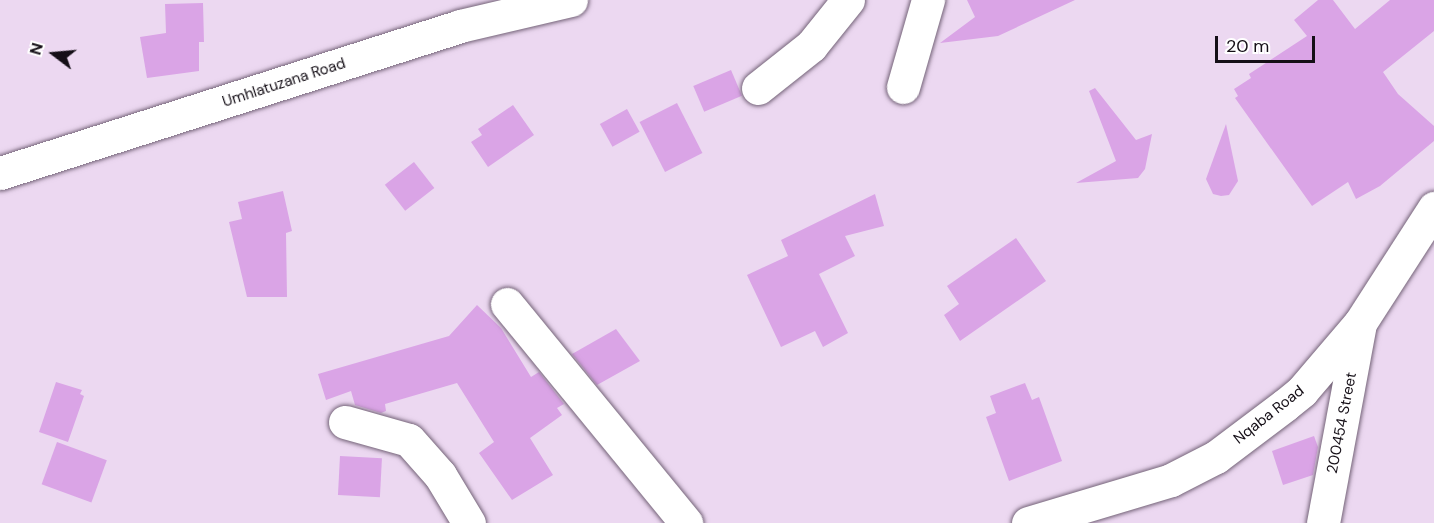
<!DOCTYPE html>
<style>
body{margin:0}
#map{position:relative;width:1434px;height:523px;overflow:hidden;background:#ecd8f1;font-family:"DM Sans",sans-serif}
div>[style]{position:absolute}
.building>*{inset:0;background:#daa4e6;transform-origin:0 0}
.roads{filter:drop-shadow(0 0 2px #746378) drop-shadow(0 0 2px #746378)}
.minor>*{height:33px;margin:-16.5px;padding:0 16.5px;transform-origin:16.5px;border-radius:16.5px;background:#fff}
span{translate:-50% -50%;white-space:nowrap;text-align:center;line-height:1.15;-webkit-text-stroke:4.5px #fff;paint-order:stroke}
.street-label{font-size:15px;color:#150f17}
.north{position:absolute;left:24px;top:24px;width:60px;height:60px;-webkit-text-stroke:4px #fff;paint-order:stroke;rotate:286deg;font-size:16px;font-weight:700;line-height:24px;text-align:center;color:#150f17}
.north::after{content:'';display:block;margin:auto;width:21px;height:27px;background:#150f17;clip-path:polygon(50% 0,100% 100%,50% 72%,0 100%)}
.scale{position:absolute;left:1215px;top:36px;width:100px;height:27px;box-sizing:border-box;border:3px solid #150f17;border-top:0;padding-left:8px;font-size:18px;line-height:21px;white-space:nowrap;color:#150f17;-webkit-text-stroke:4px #fff;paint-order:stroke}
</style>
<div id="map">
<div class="building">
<i style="clip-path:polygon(967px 0,1075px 0,998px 36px,940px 43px,975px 17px)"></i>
<i style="clip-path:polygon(1318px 0,1333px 0,1355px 29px,1390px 0,1434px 0,1434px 31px,1383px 72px,1398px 94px,1434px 126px,1434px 141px,1380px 186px,1356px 199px,1348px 182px,1312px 206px,1235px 98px,1238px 96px,1234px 89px,1251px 78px,1249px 74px,1307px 36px,1294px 20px)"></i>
<i style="clip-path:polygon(203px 3px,204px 42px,199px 42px,199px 71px,147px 78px,140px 37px,166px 33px,165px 4px)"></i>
<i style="left:731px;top:70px;width:28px;height:41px;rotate:67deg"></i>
<i style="clip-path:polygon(1095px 88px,1136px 140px,1152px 134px,1145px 169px,1138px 178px,1076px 183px,1116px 161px,1089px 91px)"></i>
<i style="left:677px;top:103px;width:56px;height:42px;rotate:63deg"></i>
<i style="clip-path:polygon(513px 105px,534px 135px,488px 167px,471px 142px,482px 135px,478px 129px)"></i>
<i style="left:627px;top:109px;width:26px;height:31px;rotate:61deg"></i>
<i style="clip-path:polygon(1226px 124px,1238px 181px,1229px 195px,1221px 196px,1213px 194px,1206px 179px)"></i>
<i style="left:414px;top:162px;width:33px;height:37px;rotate:52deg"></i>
<i style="clip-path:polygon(283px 191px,292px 231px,286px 233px,287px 297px,247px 297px,229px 222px,242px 219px,238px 202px)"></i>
<i style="clip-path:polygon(875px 194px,884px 226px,845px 236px,855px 256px,819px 274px,848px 333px,823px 347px,815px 331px,781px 347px,747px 275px,788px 256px,781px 240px)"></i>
<i style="clip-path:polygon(1016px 238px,1046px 281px,960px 341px,944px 315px,959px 304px,947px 286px)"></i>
<i style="clip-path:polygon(477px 305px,501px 328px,531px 377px,539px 372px,564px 404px,557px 408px,562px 415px,530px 438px,553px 475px,512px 500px,479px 453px,494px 442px,457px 383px,385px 404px,386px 411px,381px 413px,355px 405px,351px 391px,326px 400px,318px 374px,449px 336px)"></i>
<i style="clip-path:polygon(616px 329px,640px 361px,597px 385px,572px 354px)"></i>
<i style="clip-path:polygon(56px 382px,82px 390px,80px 394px,84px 396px,68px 442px,39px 432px)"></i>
<i style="clip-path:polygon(1025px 383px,1032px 400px,1039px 397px,1062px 461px,1009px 481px,986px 417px,996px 413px,990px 396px)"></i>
<i style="clip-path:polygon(1314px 436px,1318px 447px,1313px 475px,1283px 485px,1272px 451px)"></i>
<i style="left:57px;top:442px;width:53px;height:45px;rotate:20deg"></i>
<i style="left:340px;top:456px;width:42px;height:39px;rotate:3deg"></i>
</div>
<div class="roads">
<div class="minor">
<i style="left:903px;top:87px;width:91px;rotate:-74deg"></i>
<i style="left:758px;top:88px;width:68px;rotate:-38.4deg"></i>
<i style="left:811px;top:46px;width:59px;rotate:-51.2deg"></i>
<i style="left:0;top:173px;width:483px;rotate:-17.7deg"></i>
<i style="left:460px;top:26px;width:114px;rotate:-13.2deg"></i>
<i style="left:507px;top:304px;width:283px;rotate:50.7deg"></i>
<i style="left:345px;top:422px;width:66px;rotate:15.7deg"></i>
<i style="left:409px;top:440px;width:47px;rotate:48.5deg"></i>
<i style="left:440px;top:475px;width:56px;rotate:58.9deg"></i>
<i style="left:1028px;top:523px;width:149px;rotate:-16.7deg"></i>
<i style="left:1171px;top:480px;width:51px;rotate:-27.1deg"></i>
<i style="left:1216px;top:457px;width:86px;rotate:-37deg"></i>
<i style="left:1285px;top:405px;width:22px;rotate:-39deg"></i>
<i style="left:1302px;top:391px;width:89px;rotate:-49.5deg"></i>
<i style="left:1360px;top:323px;width:137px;rotate:-57.2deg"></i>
<i style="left:1323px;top:523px;width:202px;rotate:-79.5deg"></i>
</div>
</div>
<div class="street-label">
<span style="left:284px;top:83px;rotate:-18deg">Umhlatuzana Road</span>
<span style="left:1269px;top:415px;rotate:-38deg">Nqaba Road</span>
<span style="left:1342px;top:423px;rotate:-79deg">200454 Street</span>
</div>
<div class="north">N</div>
<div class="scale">20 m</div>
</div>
